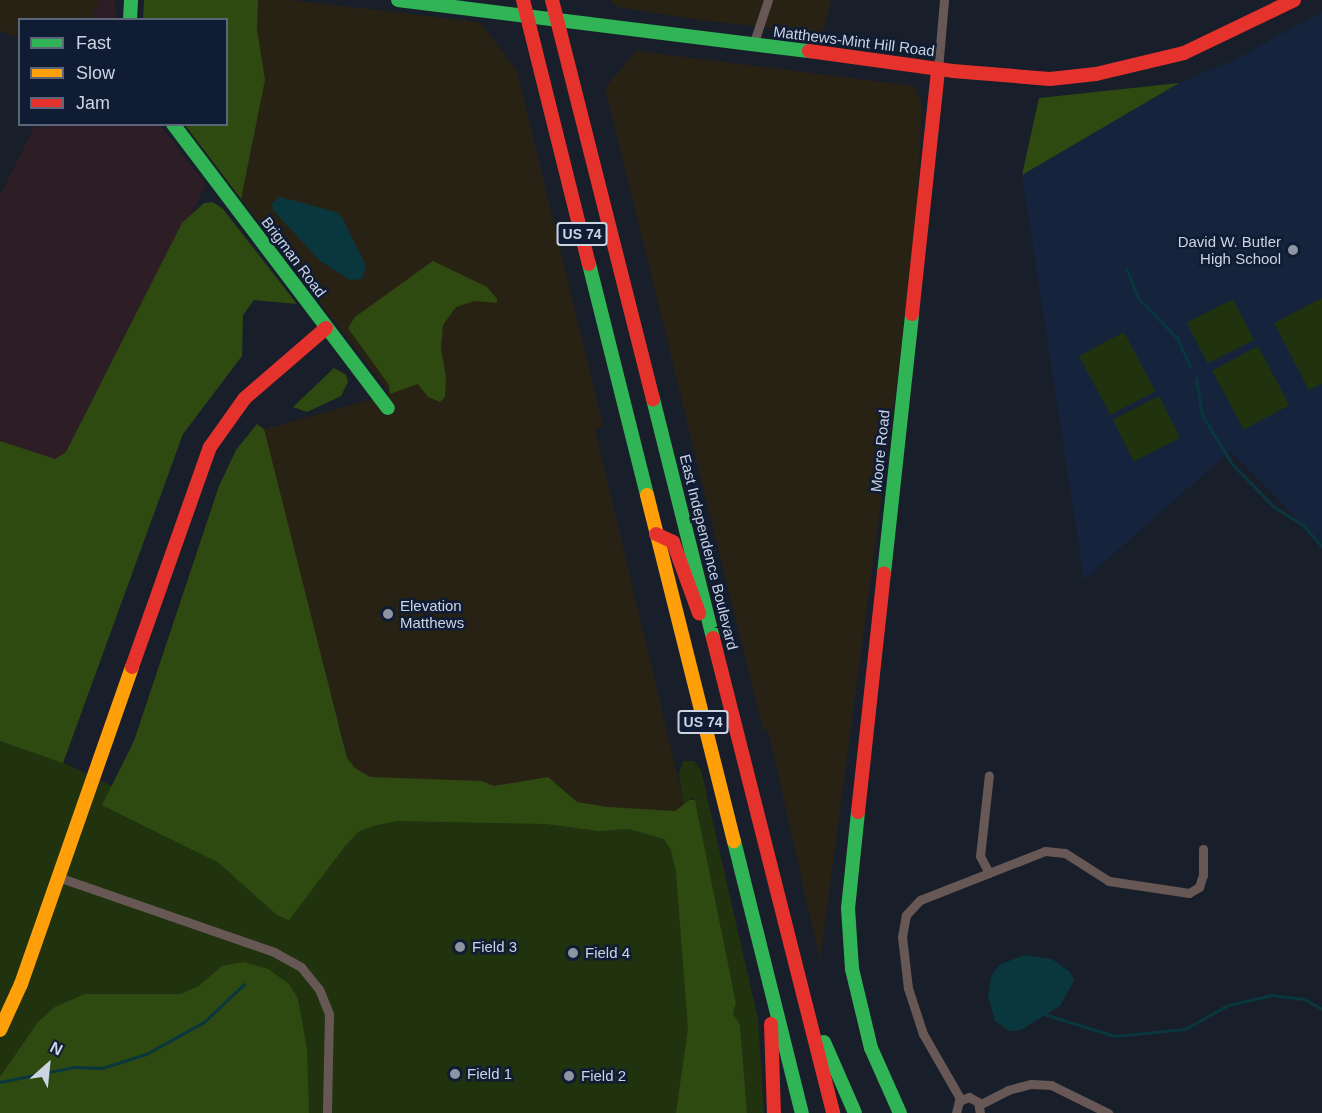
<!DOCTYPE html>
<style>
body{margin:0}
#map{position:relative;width:1322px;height:1113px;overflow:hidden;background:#181f2b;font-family:Arial,sans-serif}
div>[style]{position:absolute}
.commercial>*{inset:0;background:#282215}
.industrial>*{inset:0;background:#2d1e25}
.built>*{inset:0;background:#15233d}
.green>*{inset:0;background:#20330e;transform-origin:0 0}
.forest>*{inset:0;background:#2f4a10}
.water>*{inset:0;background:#09373d}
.stream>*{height:3px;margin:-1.5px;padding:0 1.5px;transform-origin:1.5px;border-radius:1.5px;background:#09373d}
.street>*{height:9px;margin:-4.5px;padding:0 4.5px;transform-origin:4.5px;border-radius:4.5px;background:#685855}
.fast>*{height:14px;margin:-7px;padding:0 7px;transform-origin:7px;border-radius:7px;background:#30b455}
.slow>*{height:14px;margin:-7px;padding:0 7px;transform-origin:7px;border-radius:7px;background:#ff9f0a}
.jam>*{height:14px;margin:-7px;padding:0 7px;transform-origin:7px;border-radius:7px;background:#e5322d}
.dots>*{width:16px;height:16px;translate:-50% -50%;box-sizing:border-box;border:3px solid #101c33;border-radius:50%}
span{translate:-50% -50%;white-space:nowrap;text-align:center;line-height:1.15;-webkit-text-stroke:5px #101c33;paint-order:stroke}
.shield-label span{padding:2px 4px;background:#101c33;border:2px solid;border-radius:4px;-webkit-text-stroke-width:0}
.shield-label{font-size:14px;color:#ccd4e4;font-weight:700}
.street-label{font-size:15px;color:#ccd4e4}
.poi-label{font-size:15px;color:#ccd4e4}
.right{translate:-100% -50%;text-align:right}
.left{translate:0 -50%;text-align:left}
.legend{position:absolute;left:18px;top:18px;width:210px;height:108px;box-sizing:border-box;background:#101c33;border:2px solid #5b667a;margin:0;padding:8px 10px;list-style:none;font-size:18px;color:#ccd4e4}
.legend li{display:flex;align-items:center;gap:12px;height:30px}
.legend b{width:30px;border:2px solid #5b667a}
.north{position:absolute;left:18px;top:1035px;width:60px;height:60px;-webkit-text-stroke:4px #101c33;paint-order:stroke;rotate:27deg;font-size:16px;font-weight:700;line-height:24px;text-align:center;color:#ccd4e4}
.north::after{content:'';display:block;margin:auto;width:21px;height:27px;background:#ccd4e4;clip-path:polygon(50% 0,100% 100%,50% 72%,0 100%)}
</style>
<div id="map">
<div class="commercial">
<i style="clip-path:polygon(0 0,100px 0,90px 19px,20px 20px,19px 38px,0 31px)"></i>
<i style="clip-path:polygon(144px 0,291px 0,480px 22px,517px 71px,603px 426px,595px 429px,688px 820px,354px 783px,262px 430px,390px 394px,185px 125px,226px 124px,226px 20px,143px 20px)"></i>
<i style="clip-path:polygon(609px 0,831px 0,823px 33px,706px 21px,617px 7px)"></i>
<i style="clip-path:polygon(636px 51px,914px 86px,922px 105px,916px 219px,900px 359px,820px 960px,768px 730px,763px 730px,605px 88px)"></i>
</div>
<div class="industrial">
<i style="clip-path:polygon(100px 0,115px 0,116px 19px,90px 19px)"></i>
<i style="clip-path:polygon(36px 124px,160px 125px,206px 185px,66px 463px,0 441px,0 195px)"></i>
</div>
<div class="built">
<i style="clip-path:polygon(1322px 12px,1322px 543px,1230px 451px,1084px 580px,1022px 175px,1179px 83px,1234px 60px)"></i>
</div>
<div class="green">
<i style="clip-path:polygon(1322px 298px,1322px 384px,1309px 390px,1274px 323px)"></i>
<i style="left:1233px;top:299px;width:46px;height:52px;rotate:63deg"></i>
<i style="left:1124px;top:332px;width:67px;height:51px;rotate:62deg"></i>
<i style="left:1258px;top:346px;width:67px;height:52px;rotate:62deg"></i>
<i style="left:1159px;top:396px;width:47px;height:52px;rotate:63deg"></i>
<i style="clip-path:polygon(0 732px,294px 874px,354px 783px,688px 820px,728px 1113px,0 1113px)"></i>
<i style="clip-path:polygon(683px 761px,694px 761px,701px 770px,758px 1019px,764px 1113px,747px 1113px,740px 1024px,733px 1014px,736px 1003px,695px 800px,693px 798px,684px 806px,679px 774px)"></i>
</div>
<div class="forest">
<i style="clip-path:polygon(144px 0,258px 0,257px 29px,265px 80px,241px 199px,185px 125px,226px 124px,226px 20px,143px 19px)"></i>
<i style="clip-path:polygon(1179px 83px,1022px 175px,1039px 98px)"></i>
<i style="clip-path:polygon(213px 202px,223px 209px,297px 304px,254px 300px,243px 315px,242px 356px,183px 434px,63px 763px,0 741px,0 441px,55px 459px,66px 452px,182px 223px,204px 203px)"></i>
<i style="clip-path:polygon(433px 261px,487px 287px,497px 299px,497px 303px,474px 301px,456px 307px,443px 325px,441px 349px,446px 377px,445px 397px,440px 402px,428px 397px,418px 384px,390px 394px,389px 385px,348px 328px,355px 317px)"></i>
<i style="clip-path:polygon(334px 368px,346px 375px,348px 382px,341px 396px,307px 412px,293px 407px)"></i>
<i style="clip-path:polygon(257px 424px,264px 429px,347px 758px,355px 768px,370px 777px,481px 781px,494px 786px,548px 777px,577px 802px,608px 807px,675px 811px,690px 800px,695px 800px,736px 1003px,733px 1014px,740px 1024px,747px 1113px,676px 1113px,688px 1029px,676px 872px,671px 850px,664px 839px,629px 829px,599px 831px,546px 824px,397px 821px,373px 826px,358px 832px,346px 845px,289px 920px,277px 915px,219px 863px,102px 805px,134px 741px,219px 486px,236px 450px)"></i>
<i style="clip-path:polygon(244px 962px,268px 969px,289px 984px,298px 999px,307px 1049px,309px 1113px,0 1113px,0 1077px,38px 1022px,55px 1007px,85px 994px,181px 994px,199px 986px,222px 966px)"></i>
</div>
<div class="water">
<i style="clip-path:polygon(280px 197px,336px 212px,342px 217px,366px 266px,362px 279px,350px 280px,320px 261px,273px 210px,272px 203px)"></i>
<i style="clip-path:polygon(1024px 955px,1052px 959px,1070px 972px,1074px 981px,1060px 1006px,1021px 1030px,1009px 1031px,995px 1021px,988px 996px,991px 977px,999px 965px)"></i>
</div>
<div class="stream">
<i style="left:1126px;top:268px;width:32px;rotate:68deg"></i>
<i style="left:1138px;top:298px;width:56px;rotate:45.7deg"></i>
<i style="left:1177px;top:338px;width:31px;rotate:65deg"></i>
<i style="left:1196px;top:378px;width:37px;rotate:81deg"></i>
<i style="left:1202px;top:415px;width:57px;rotate:58.5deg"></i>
<i style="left:1232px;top:464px;width:60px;rotate:45.7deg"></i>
<i style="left:1274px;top:507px;width:36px;rotate:32deg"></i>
<i style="left:1304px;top:526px;width:28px;rotate:49deg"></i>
<i style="left:1047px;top:1015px;width:71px;rotate:17.2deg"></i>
<i style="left:1115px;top:1036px;width:70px;rotate:-5.7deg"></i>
<i style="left:1185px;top:1029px;width:49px;rotate:-29.2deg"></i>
<i style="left:1228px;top:1005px;width:45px;rotate:-12.8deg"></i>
<i style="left:1272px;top:995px;width:32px;rotate:7deg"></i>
<i style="left:1304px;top:999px;width:21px;rotate:29deg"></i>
<i style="left:0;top:1082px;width:76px;rotate:-11.5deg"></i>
<i style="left:74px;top:1067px;width:28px;rotate:2deg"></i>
<i style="left:102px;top:1068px;width:46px;rotate:-17.7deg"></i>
<i style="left:146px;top:1054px;width:66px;rotate:-28.9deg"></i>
<i style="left:204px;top:1022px;width:55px;rotate:-43.5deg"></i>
</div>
<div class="street">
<i style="left:753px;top:45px;width:47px;rotate:-71.6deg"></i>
<i style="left:938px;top:69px;width:69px;rotate:-85deg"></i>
<i style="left:989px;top:873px;width:19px;rotate:-118deg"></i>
<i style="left:980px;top:856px;width:81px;rotate:-83.7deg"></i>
<i style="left:58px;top:877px;width:229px;rotate:19.1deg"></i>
<i style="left:274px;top:952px;width:31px;rotate:29deg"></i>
<i style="left:301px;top:967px;width:28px;rotate:51deg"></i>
<i style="left:319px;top:989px;width:27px;rotate:68deg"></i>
<i style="left:329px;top:1014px;width:99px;rotate:91.2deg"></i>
<i style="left:961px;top:1100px;width:76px;rotate:-119.9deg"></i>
<i style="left:923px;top:1034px;width:48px;rotate:-108.1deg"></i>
<i style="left:908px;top:988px;width:51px;rotate:-96.7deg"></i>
<i style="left:902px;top:937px;width:22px;rotate:-80deg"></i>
<i style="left:906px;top:915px;width:21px;rotate:-47deg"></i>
<i style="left:920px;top:900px;width:134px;rotate:-21.4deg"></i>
<i style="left:1045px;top:851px;width:20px;rotate:6deg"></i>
<i style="left:1065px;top:853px;width:52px;rotate:32.5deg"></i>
<i style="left:1109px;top:881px;width:81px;rotate:8.5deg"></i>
<i style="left:1189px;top:893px;width:12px;rotate:-31deg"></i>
<i style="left:1199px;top:887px;width:13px;rotate:-72deg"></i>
<i style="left:1203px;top:875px;width:26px;rotate:-90deg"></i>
<i style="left:979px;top:1105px;width:33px;rotate:-27deg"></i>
<i style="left:1008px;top:1090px;width:24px;rotate:-15deg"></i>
<i style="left:1031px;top:1084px;width:20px;rotate:3deg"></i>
<i style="left:1051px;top:1085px;width:64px;rotate:26.2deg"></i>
<i style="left:956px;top:1113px;width:12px;rotate:-76deg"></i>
<i style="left:959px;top:1101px;width:11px;rotate:-22deg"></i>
<i style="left:969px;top:1097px;width:10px;rotate:29deg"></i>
<i style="left:978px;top:1102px;width:11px;rotate:80deg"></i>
</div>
<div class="fast">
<i style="left:398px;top:0;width:414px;rotate:7.1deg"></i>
<i style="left:130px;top:20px;width:20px;rotate:-87deg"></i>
<i style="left:173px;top:124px;width:356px;rotate:52.9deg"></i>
<i style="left:589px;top:264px;width:238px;rotate:75.9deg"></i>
<i style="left:653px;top:399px;width:246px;rotate:75.9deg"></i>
<i style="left:884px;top:573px;width:261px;rotate:-83.8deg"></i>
<i style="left:858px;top:812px;width:97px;rotate:95.9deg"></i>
<i style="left:848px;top:908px;width:61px;rotate:86.2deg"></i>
<i style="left:852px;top:969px;width:81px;rotate:76.5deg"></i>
<i style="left:871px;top:1048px;width:71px;rotate:66deg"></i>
<i style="left:734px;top:841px;width:280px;rotate:76deg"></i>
<i style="left:824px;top:1042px;width:77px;rotate:66.4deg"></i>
</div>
<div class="slow">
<i style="left:647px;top:495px;width:357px;rotate:75.9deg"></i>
<i style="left:0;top:1030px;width:51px;rotate:-65.5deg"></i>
<i style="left:21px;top:984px;width:336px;rotate:-70.7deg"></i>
</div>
<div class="jam">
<i style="left:523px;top:0;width:272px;rotate:76deg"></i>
<i style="left:552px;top:0;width:412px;rotate:75.8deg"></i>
<i style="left:809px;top:51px;width:145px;rotate:7.9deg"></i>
<i style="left:953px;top:71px;width:97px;rotate:4.7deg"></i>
<i style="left:1050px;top:79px;width:46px;rotate:-6.2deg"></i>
<i style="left:1096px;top:74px;width:90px;rotate:-13.4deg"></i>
<i style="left:1184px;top:53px;width:122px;rotate:-25.7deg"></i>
<i style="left:912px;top:314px;width:246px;rotate:-83.9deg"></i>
<i style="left:656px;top:534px;width:19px;rotate:25deg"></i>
<i style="left:673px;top:542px;width:76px;rotate:69.9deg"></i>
<i style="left:713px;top:638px;width:490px;rotate:75.8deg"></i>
<i style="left:132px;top:667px;width:233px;rotate:-70.5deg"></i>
<i style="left:210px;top:447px;width:60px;rotate:-54.5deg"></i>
<i style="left:245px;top:398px;width:107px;rotate:-40.8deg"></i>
<i style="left:858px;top:812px;width:240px;rotate:-83.8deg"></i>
<i style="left:771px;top:1024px;width:89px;rotate:88.1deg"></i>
</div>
<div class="dots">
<i style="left:1293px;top:250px;background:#8d95a3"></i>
<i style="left:388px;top:614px;background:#8d95a3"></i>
<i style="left:460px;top:947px;background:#8d95a3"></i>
<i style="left:573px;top:953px;background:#8d95a3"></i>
<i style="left:455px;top:1074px;background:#8d95a3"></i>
<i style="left:569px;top:1076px;background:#8d95a3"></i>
</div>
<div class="shield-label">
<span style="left:582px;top:234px">US 74</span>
<span style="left:703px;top:722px">US 74</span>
</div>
<div class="street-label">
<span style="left:854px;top:41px;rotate:7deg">Matthews-Mint Hill Road</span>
<span style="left:294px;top:257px;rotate:53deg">Brigman Road</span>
<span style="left:880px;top:451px;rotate:-84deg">Moore Road</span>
<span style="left:709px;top:552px;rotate:76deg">East Independence Boulevard</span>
</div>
<div class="poi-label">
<span class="right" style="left:1281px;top:250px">David W. Butler<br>High School</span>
<span class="left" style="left:400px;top:614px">Elevation<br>Matthews</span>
<span class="left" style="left:472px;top:947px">Field 3</span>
<span class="left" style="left:585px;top:953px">Field 4</span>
<span class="left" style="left:467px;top:1074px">Field 1</span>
<span class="left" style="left:581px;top:1076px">Field 2</span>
</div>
<ul class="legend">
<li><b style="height:8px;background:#30b455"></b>Fast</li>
<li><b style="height:8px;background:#ff9f0a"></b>Slow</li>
<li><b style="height:8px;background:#e5322d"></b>Jam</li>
</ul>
<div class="north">N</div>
</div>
